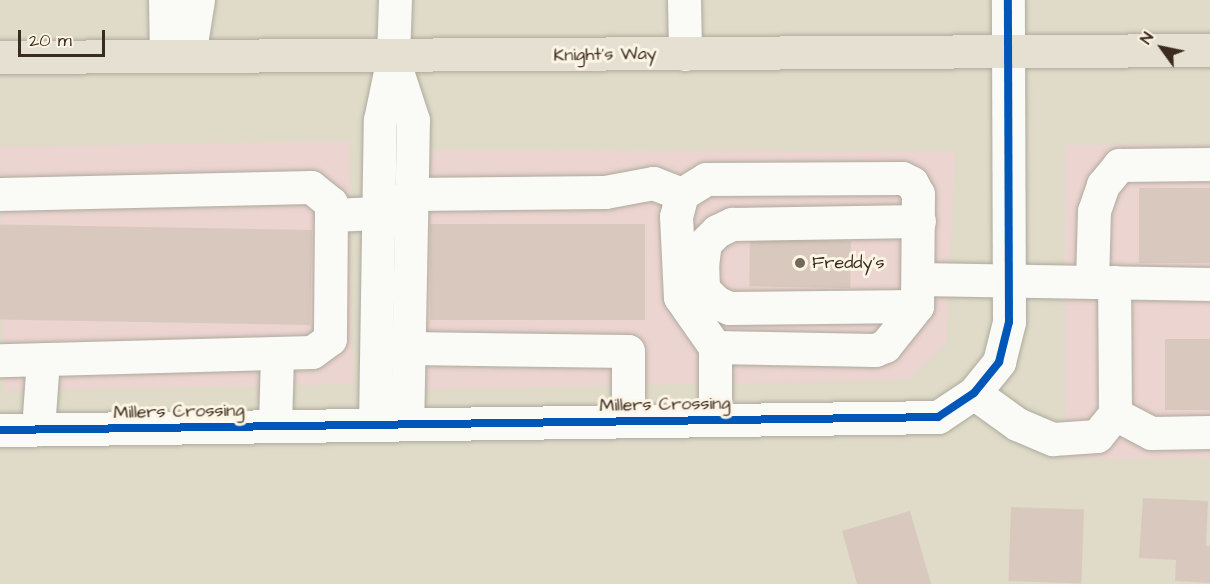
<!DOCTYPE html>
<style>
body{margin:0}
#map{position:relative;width:1210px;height:584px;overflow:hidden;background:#dfdbc8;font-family:"Architects Daughter",sans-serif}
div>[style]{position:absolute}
.built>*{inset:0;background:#ecd4d0;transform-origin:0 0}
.building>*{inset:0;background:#d9c8be;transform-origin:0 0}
.roads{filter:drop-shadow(0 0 2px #aeaa9d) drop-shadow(0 0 2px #aeaa9d)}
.minor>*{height:33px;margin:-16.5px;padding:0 16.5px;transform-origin:16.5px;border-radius:16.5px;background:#fafaf7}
.major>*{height:33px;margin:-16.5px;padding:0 16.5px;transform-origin:16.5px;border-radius:16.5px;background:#e6e0d2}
.cycleway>*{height:8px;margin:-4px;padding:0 4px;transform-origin:4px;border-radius:4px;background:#0057b8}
.dots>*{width:16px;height:16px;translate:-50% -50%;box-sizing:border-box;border:3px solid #fcf5e5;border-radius:50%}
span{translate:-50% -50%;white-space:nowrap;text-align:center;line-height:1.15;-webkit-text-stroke:6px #fcf5e5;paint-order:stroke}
.street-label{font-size:18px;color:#3b2a1e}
.poi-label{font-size:18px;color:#3b2a1e}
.left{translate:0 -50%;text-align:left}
.north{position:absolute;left:1132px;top:18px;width:60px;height:60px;-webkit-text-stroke:4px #fcf5e5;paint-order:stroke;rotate:303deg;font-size:16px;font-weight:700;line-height:24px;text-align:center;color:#3b2a1e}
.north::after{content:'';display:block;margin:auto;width:21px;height:27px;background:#3b2a1e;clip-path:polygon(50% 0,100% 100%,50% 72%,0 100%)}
.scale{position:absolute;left:18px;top:30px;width:87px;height:27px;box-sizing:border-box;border:3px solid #3b2a1e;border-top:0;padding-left:8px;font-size:18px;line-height:21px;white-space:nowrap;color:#3b2a1e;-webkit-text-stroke:4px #fcf5e5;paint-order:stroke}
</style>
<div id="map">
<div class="built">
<i style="left:349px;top:141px;width:243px;height:349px;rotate:89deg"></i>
<i style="left:1210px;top:145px;width:313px;height:145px;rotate:90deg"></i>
<i style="clip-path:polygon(423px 150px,955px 152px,946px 344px,908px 380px,421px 389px)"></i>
</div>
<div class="building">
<i style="left:1210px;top:188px;width:75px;height:71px;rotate:90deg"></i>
<i style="left:430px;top:224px;width:215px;height:96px"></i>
<i style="left:312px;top:230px;width:95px;height:312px;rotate:91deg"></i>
<i style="left:851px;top:241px;width:47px;height:101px;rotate:91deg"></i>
<i style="left:1210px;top:339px;width:71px;height:45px;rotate:90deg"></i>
<i style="clip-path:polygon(1143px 498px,1208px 501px,1206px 546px,1210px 546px,1210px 583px,1175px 581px,1176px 560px,1139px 558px)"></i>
<i style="left:1011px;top:507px;width:73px;height:74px;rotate:2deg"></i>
<i style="clip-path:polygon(910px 511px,931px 584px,857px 584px,842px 531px)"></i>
</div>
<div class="roads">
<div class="minor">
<i style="left:165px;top:0;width:56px;rotate:89deg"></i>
<i style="left:684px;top:0;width:54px;rotate:88.9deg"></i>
<i style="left:189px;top:56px;width:57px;rotate:-80.9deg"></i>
<i style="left:393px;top:59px;width:64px;rotate:71.8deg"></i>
<i style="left:413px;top:120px;width:304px;rotate:91.1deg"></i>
<i style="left:0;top:194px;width:311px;rotate:-1.3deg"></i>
<i style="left:311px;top:187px;width:26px;rotate:39deg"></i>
<i style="left:331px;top:203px;width:12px;rotate:90deg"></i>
<i style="left:331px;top:215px;width:124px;rotate:90.5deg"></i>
<i style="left:330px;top:339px;width:22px;rotate:144deg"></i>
<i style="left:312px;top:352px;width:312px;rotate:178.5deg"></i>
<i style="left:331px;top:215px;width:47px;rotate:-2.4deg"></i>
<i style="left:378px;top:213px;width:39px;rotate:-29deg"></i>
<i style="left:412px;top:194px;width:193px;rotate:-0.6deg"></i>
<i style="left:605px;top:192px;width:49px;rotate:-10.6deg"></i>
<i style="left:653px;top:183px;width:31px;rotate:21deg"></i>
<i style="left:920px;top:279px;width:290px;rotate:1deg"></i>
<i style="left:1092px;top:282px;width:71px;rotate:-88.4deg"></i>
<i style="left:1094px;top:211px;width:28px;rotate:-71deg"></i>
<i style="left:1103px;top:185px;width:26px;rotate:-51deg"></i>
<i style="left:1119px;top:165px;width:91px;rotate:-0.6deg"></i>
<i style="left:917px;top:306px;width:188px;rotate:179.4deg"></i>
<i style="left:729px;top:308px;width:14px;rotate:-155deg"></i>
<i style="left:716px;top:302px;width:18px;rotate:-135deg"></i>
<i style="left:703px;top:289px;width:23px;rotate:-92deg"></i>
<i style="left:702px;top:266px;width:23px;rotate:-83deg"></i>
<i style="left:705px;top:243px;width:17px;rotate:-45deg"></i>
<i style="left:717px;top:231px;width:17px;rotate:-25deg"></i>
<i style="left:732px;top:224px;width:187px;rotate:-0.9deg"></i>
<i style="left:715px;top:347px;width:160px;rotate:1.1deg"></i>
<i style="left:875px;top:350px;width:11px;rotate:-22deg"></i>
<i style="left:885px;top:346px;width:51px;rotate:-51.3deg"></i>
<i style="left:917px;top:306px;width:112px;rotate:-89.5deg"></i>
<i style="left:918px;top:194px;width:13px;rotate:-119deg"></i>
<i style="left:912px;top:183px;width:11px;rotate:-153deg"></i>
<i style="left:902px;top:178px;width:196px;rotate:179.7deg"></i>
<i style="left:706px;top:179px;width:28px;rotate:148deg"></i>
<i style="left:682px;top:194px;width:23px;rotate:105deg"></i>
<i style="left:676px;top:216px;width:81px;rotate:87.2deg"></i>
<i style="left:680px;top:297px;width:61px;rotate:55deg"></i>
<i style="left:715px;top:347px;width:73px;rotate:90deg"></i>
<i style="left:409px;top:348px;width:219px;rotate:0.8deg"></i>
<i style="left:628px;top:351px;width:70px;rotate:90deg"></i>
<i style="left:974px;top:393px;width:53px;rotate:35.8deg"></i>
<i style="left:1017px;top:424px;width:39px;rotate:23deg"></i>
<i style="left:1053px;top:439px;width:44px;rotate:-3.9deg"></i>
<i style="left:1097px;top:436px;width:28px;rotate:-51deg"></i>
<i style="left:1115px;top:414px;width:132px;rotate:-90.4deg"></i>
<i style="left:1115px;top:414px;width:41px;rotate:27.8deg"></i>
<i style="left:1151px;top:433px;width:59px;rotate:-1deg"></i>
<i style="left:375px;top:425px;width:305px;rotate:-89.1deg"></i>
<i style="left:380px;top:120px;width:64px;rotate:-78.3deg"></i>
<i style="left:393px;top:57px;width:57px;rotate:-88deg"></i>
<i style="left:275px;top:426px;width:73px;rotate:-88.4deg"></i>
<i style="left:38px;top:429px;width:70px;rotate:-85.9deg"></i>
<i style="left:0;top:430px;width:938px;rotate:-0.79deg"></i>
<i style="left:938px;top:417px;width:43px;rotate:-33.7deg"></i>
<i style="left:974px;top:393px;width:40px;rotate:-51deg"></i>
<i style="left:999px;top:362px;width:41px;rotate:-76deg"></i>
<i style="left:1009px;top:322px;width:322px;rotate:-90.2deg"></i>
</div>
<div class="major">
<i style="left:0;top:57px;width:1210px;rotate:-0.33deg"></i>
</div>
</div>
<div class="cycleway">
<i style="left:0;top:430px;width:938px;rotate:-0.79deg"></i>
<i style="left:938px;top:417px;width:43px;rotate:-33.7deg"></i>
<i style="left:974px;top:393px;width:40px;rotate:-51deg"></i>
<i style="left:999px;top:362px;width:41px;rotate:-76deg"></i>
<i style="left:1009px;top:322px;width:322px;rotate:-90.2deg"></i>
</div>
<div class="dots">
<i style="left:800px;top:263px;background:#74685a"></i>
</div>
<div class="street-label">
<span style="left:605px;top:55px;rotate:-1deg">Knight's Way</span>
<span style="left:665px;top:405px;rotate:-1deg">Millers Crossing</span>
<span style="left:179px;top:412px;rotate:-1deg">Millers Crossing</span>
</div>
<div class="poi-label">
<span class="left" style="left:812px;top:263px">Freddy's</span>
</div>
<div class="north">N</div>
<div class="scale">20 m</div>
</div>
